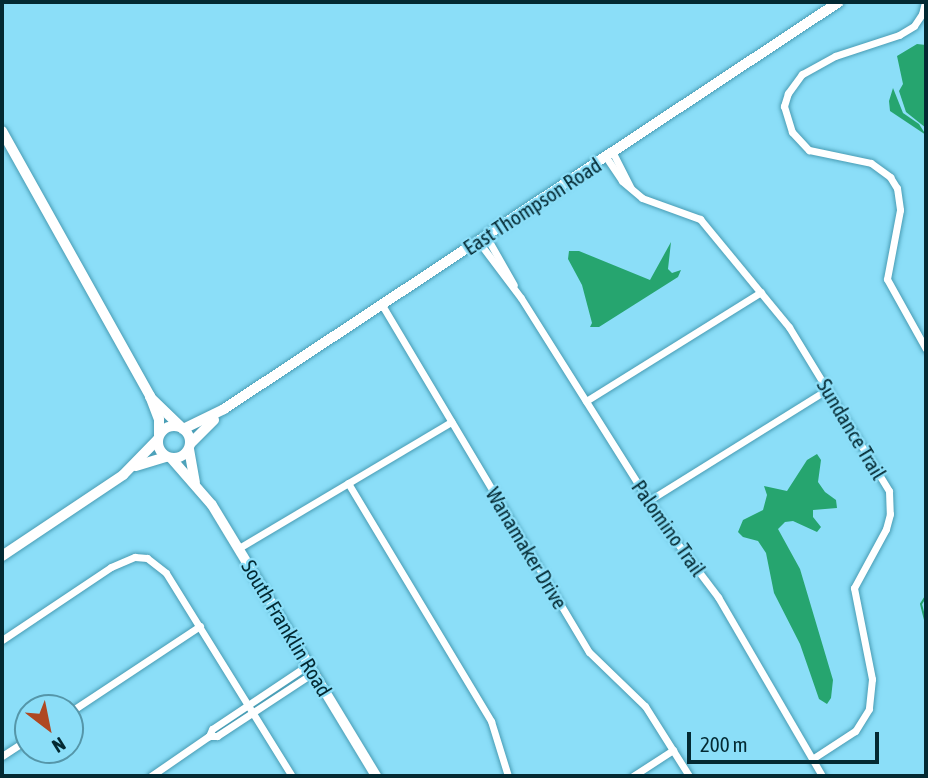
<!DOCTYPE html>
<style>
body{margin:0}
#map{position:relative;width:928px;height:778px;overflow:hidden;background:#8bdef8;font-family:"Asap Condensed",sans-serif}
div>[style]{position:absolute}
.water>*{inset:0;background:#26a56f}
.stream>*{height:2px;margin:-1px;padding:0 1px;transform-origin:1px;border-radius:1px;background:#26a56f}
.roads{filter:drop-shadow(0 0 2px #489cb4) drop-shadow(0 0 2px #489cb4)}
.minor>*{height:7px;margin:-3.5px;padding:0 3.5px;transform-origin:3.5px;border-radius:3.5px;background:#fff}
.secondary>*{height:10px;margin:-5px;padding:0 5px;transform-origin:5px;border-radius:5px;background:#fff}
.secondary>.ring{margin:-5px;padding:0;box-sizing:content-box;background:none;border:10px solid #fff;border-radius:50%}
span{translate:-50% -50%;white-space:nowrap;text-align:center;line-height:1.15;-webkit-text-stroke:5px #8bdef8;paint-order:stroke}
.street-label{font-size:21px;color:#032932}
.frame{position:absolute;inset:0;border:4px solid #032932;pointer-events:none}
.north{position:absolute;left:14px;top:694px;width:70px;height:70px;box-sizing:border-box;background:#8bdef8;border:2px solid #5596a9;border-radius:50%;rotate:148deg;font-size:19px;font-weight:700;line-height:28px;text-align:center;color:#032932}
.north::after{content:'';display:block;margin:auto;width:24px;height:32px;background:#af4822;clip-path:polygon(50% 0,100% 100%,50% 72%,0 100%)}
.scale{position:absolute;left:687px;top:732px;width:192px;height:32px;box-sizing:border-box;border:4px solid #032932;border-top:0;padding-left:9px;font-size:21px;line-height:24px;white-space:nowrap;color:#032932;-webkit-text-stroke:5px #8bdef8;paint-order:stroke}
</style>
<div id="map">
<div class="water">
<i style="clip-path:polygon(917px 44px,926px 45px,926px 128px,906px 112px,899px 91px,903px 84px,897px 56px)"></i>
<i style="clip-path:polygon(893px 88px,903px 113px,919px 124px,926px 135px,890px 111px,889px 101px)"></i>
<i style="clip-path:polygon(671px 242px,668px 269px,672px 273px,681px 270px,678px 277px,599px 327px,590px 327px,592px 323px,582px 285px,568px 259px,569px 251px,579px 251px,650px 280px)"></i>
<i style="clip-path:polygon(817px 454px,821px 460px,818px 482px,825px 492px,836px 500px,837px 508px,813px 510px,813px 517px,821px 527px,817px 532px,793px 521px,785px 522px,778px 529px,800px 569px,833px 680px,831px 698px,827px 704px,819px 699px,800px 644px,774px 593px,766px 553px,758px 541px,743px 537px,738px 532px,743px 520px,763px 510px,767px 495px,764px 486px,787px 491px,807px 460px)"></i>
</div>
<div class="stream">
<i style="left:926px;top:596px;width:9px;rotate:122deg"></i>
<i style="left:921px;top:604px;width:21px;rotate:76deg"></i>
</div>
<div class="roads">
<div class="minor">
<i style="left:925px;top:2px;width:12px;rotate:104deg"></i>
<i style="left:922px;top:14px;width:14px;rotate:124deg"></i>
<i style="left:914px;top:26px;width:17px;rotate:149deg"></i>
<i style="left:899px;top:35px;width:67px;rotate:161.8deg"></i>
<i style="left:835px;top:56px;width:38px;rotate:151deg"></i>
<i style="left:802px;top:74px;width:24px;rotate:126deg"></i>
<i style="left:788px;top:93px;width:14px;rotate:107deg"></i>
<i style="left:784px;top:106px;width:27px;rotate:73deg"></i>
<i style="left:792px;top:132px;width:25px;rotate:47deg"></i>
<i style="left:809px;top:150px;width:63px;rotate:11.8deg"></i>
<i style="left:871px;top:163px;width:24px;rotate:36deg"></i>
<i style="left:890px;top:177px;width:13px;rotate:58deg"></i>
<i style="left:897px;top:188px;width:22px;rotate:82deg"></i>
<i style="left:900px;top:210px;width:70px;rotate:100.7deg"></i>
<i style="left:887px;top:279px;width:80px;rotate:60.9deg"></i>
<i style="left:613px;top:153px;width:39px;rotate:63deg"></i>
<i style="left:606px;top:157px;width:29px;rotate:56deg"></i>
<i style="left:622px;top:181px;width:26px;rotate:40deg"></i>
<i style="left:642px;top:198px;width:62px;rotate:19.9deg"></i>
<i style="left:700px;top:219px;width:140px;rotate:50.5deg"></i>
<i style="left:789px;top:327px;width:192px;rotate:58.6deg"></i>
<i style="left:889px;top:491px;width:23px;rotate:88deg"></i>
<i style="left:890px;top:514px;width:16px;rotate:105deg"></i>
<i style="left:886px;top:529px;width:67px;rotate:118.5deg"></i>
<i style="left:854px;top:588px;width:93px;rotate:78.8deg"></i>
<i style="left:872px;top:679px;width:30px;rotate:96deg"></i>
<i style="left:869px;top:709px;width:26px;rotate:122deg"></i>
<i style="left:855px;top:731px;width:51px;rotate:146.9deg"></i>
<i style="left:486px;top:236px;width:56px;rotate:60.3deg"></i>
<i style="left:478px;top:241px;width:71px;rotate:53deg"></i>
<i style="left:521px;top:298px;width:271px;rotate:57.8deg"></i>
<i style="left:665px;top:527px;width:88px;rotate:52.9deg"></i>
<i style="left:718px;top:597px;width:207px;rotate:59.8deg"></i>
<i style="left:382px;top:305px;width:404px;rotate:59.2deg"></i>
<i style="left:589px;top:652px;width:78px;rotate:44deg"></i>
<i style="left:645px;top:706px;width:83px;rotate:57.8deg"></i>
<i style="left:586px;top:401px;width:206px;rotate:-31.9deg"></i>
<i style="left:348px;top:483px;width:278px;rotate:59deg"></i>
<i style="left:491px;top:721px;width:58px;rotate:72.8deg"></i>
<i style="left:648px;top:501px;width:212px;rotate:-31.9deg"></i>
<i style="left:239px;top:548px;width:247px;rotate:-30.7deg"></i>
<i style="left:2px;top:640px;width:131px;rotate:-33.8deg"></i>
<i style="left:111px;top:567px;width:26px;rotate:-23deg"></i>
<i style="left:135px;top:557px;width:12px;rotate:5deg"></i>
<i style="left:147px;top:558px;width:24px;rotate:38deg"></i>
<i style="left:166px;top:573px;width:239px;rotate:58.2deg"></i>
<i style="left:308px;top:665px;width:115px;rotate:146.3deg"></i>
<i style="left:212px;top:729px;width:8px;rotate:113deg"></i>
<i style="left:209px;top:736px;width:8px"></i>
<i style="left:217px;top:736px;width:115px;rotate:-33.3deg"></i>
<i style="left:70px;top:712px;width:156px;rotate:-33.5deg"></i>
<i style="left:2px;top:756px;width:31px;rotate:-33deg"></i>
<i style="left:151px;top:776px;width:70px;rotate:-34.6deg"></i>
<i style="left:633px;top:776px;width:48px;rotate:-33deg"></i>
</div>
<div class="secondary">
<i style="left:2px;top:131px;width:304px;rotate:60.8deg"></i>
<i style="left:150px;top:396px;width:25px;rotate:69deg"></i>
<i style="left:159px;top:419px;width:16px;rotate:90deg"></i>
<i style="left:150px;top:397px;width:43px;rotate:44.1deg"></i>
<i class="ring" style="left:158px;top:426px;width:22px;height:22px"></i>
<i style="left:183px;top:429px;width:46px;rotate:-26deg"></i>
<i style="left:224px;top:409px;width:737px;rotate:-33.5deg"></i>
<i style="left:190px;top:444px;width:34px;rotate:-45deg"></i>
<i style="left:189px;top:449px;width:34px;rotate:80deg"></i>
<i style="left:171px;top:458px;width:62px;rotate:48.9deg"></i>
<i style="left:212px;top:505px;width:317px;rotate:58.8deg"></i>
<i style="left:136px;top:466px;width:31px;rotate:-17deg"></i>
<i style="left:2px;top:556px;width:146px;rotate:-33.8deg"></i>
<i style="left:123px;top:475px;width:50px;rotate:-45.8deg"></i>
</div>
</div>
<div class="street-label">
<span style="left:532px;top:206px;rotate:-33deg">East Thompson Road</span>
<span style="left:852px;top:429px;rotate:59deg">Sundance Trail</span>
<span style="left:669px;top:528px;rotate:55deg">Palomino Trail</span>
<span style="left:527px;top:548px;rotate:59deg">Wanamaker Drive</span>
<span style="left:287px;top:628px;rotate:59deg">South Franklin Road</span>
</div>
<div class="frame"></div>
<div class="north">N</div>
<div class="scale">200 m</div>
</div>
